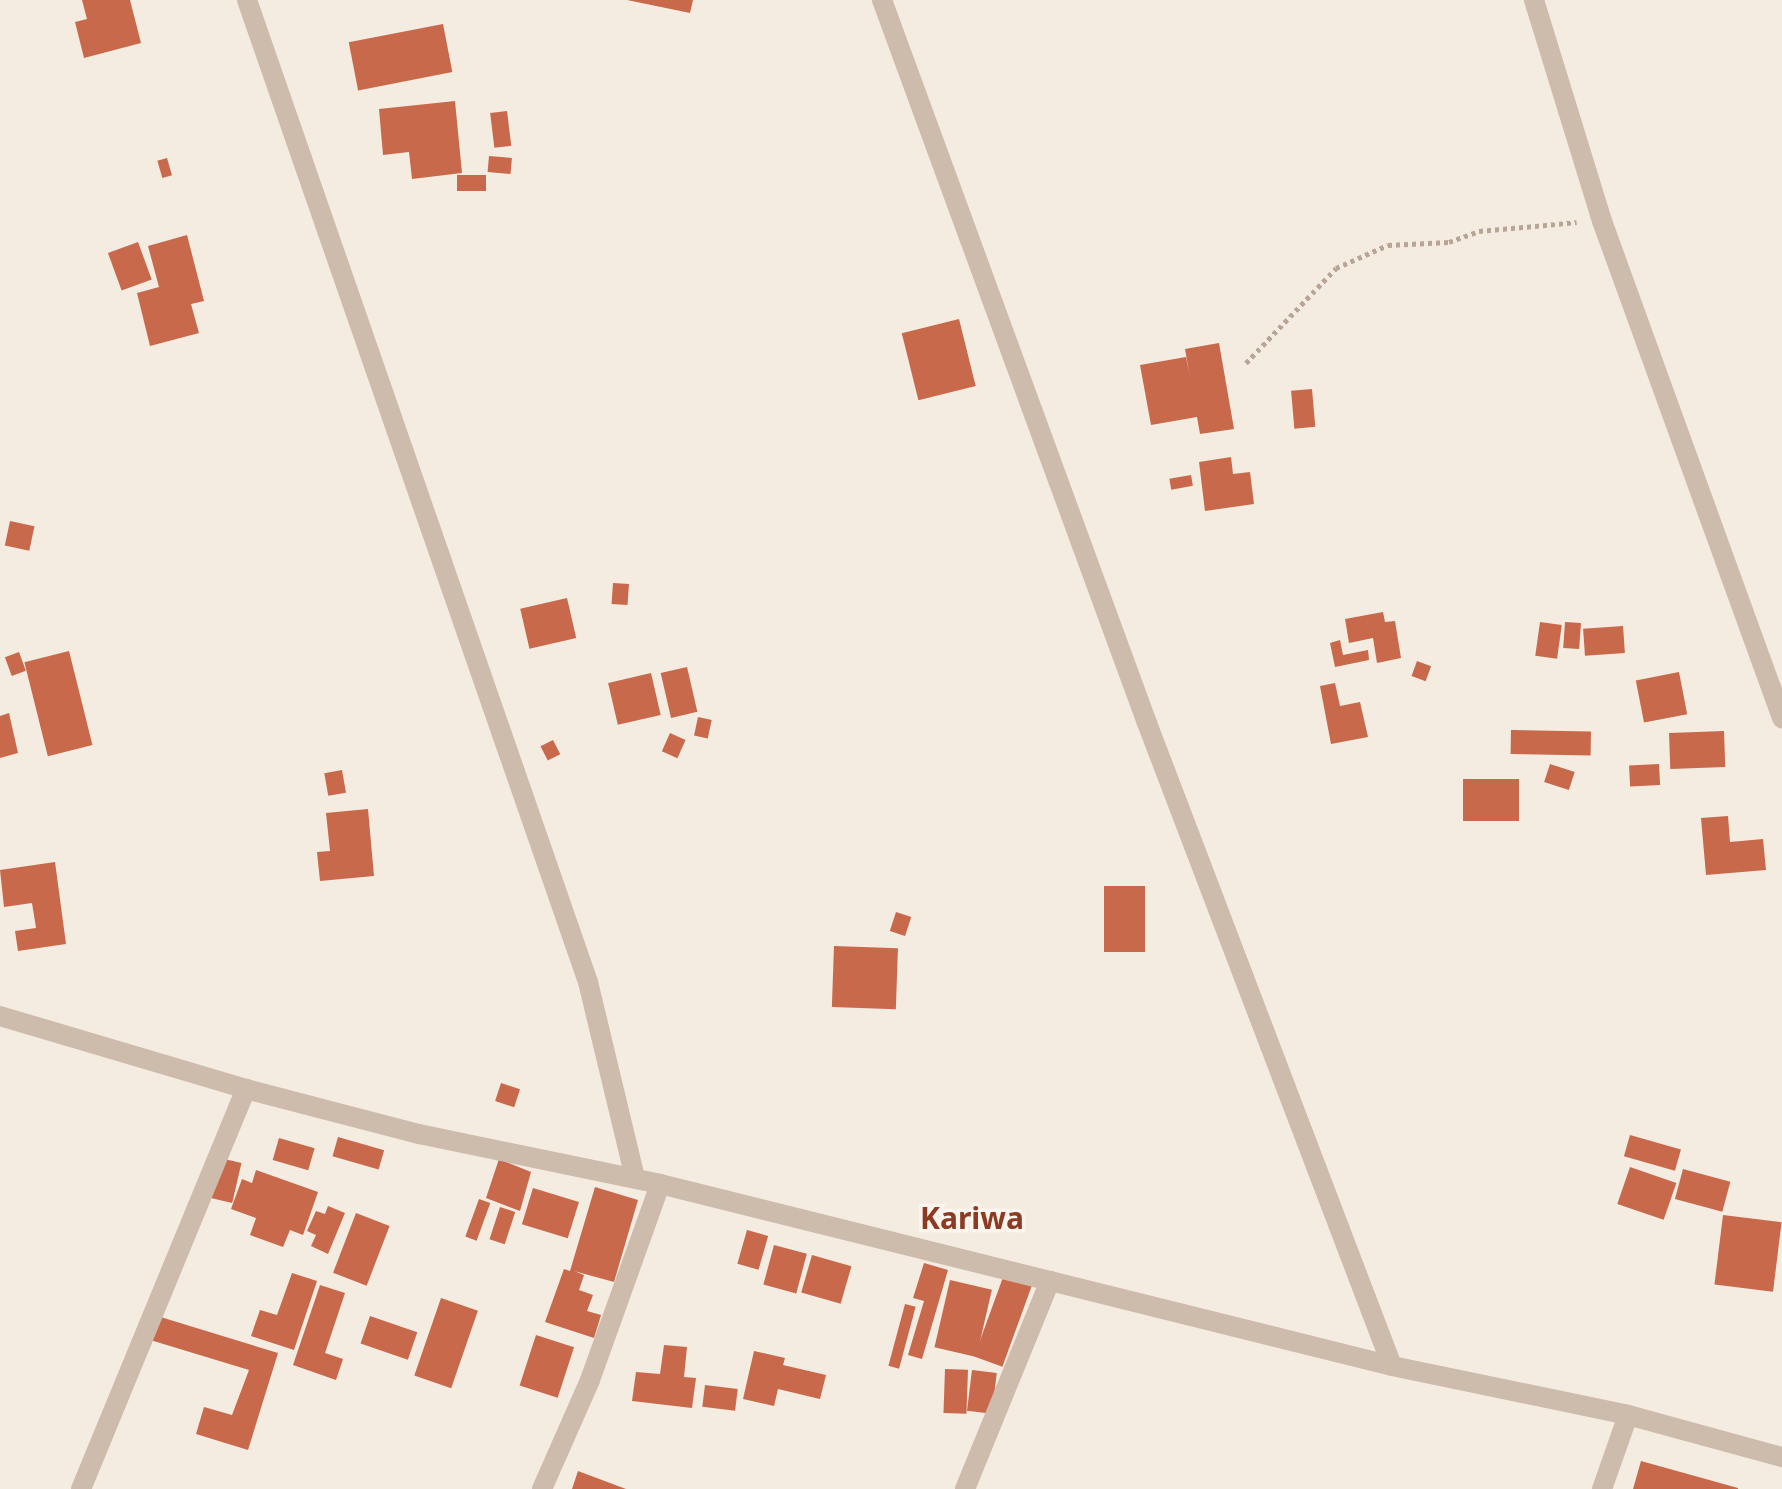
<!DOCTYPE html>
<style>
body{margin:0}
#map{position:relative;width:1782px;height:1489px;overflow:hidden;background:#f4ebe1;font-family:"Noto Sans",sans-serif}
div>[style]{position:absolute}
.building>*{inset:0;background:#c8694b;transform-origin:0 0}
.path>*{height:5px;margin-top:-2.5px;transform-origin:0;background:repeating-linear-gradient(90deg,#b9a596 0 4px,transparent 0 8px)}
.street>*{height:20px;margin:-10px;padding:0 10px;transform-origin:10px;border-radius:10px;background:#cdbbac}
span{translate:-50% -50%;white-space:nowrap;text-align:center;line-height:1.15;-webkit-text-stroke:7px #fbf5ee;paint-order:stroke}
.quarter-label{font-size:30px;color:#8c3b22;font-weight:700}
</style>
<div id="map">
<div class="building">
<i style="clip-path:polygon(82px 0,130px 0,141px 43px,84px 58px,75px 22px,87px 19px)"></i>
<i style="clip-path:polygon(627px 0,693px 0,690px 13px)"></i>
<i style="left:443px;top:24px;width:49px;height:96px;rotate:79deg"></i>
<i style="clip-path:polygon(455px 101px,462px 173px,412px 179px,409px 152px,383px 155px,379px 109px)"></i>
<i style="left:507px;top:111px;width:35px;height:17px;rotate:83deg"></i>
<i style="left:489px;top:156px;width:23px;height:16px;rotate:5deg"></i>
<i style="left:167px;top:158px;width:18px;height:10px;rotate:74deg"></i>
<i style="left:486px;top:175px;width:16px;height:29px;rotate:90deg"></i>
<i style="clip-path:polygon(187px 235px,204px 301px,191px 304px,199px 333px,150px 346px,137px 293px,159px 287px,148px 246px)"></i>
<i style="left:138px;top:242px;width:40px;height:32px;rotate:70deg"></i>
<i style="left:959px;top:319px;width:69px;height:59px;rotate:76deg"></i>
<i style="clip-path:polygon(1219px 343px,1234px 429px,1200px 434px,1197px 417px,1151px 425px,1140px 365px,1186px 357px,1190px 377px,1185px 349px)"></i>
<i style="left:1312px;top:389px;width:38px;height:21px;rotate:85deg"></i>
<i style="clip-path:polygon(1231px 457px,1233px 474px,1250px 472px,1254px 504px,1205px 511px,1199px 462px)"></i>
<i style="left:1191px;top:475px;width:11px;height:22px;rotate:80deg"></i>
<i style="left:10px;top:521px;width:25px;height:25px;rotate:12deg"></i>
<i style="left:613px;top:583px;width:16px;height:21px;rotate:4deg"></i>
<i style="left:567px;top:598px;width:41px;height:48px;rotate:77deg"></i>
<i style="clip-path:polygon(1383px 612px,1385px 622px,1395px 621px,1401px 658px,1377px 663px,1373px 638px,1349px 643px,1345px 619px)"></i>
<i style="left:1540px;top:622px;width:22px;height:34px;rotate:8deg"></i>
<i style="left:1565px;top:622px;width:16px;height:26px;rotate:4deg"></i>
<i style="left:1623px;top:626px;width:27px;height:40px;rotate:86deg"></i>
<i style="clip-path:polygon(1340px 640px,1343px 655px,1368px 650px,1369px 660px,1335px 667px,1330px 643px)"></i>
<i style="left:69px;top:651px;width:97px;height:46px;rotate:76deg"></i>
<i style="left:19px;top:652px;width:20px;height:15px;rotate:70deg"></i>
<i style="left:1417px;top:661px;width:15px;height:16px;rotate:20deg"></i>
<i style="left:687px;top:667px;width:46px;height:27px;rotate:77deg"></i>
<i style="left:1679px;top:672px;width:43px;height:44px;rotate:79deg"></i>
<i style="left:651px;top:673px;width:43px;height:44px;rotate:77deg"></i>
<i style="clip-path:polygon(1335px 683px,1340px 706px,1360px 702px,1368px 737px,1331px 744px,1320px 686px)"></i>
<i style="clip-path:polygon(9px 713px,18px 753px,0 758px,0 716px)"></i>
<i style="left:698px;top:717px;width:14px;height:19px;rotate:12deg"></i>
<i style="left:1511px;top:730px;width:80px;height:24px;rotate:1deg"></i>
<i style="left:1724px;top:731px;width:36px;height:55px;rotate:88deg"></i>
<i style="left:670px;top:733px;width:17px;height:20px;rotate:24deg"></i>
<i style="left:553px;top:740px;width:16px;height:14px;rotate:63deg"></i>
<i style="left:1550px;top:764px;width:26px;height:19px;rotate:18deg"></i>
<i style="left:1659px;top:764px;width:21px;height:30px;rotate:87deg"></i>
<i style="left:342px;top:770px;width:23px;height:18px;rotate:80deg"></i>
<i style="left:1463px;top:779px;width:56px;height:42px"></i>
<i style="clip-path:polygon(368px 809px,374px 876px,320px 881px,317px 852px,330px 851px,326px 813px)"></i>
<i style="clip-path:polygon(1728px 816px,1730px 842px,1763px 839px,1766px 870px,1706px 875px,1701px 818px)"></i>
<i style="clip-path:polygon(55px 862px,66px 944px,18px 951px,15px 931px,36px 928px,32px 903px,4px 907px,0 870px)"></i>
<i style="left:1104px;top:886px;width:41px;height:66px"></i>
<i style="left:896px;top:912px;width:16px;height:20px;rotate:18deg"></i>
<i style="left:834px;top:946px;width:64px;height:61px;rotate:2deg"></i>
<i style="left:501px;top:1083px;width:20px;height:19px;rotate:18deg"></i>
<i style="left:1630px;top:1135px;width:53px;height:22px;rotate:16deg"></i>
<i style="left:338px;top:1137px;width:48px;height:20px;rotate:16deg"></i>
<i style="left:279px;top:1138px;width:37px;height:23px;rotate:16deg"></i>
<i style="left:220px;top:1158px;width:22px;height:41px;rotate:13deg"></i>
<i style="clip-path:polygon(499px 1159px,531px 1172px,520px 1211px,486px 1198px)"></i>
<i style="left:1630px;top:1167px;width:49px;height:39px;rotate:19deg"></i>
<i style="left:1683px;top:1169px;width:49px;height:31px;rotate:15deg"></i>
<i style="clip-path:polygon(256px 1170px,318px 1192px,303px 1235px,290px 1230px,283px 1247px,250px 1235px,256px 1218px,231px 1209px,242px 1179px,252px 1183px)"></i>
<i style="clip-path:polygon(595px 1187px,638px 1200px,614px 1282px,574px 1271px,584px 1275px,579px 1290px,593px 1295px,587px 1311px,601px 1315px,594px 1338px,545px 1322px,564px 1269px,570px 1271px)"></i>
<i style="left:533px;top:1188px;width:48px;height:38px;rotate:17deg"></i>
<i style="left:479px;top:1199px;width:12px;height:40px;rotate:20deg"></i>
<i style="clip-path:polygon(328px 1206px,345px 1213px,328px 1254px,311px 1246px,316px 1235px,307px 1231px,316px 1211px,325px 1214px)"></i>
<i style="left:500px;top:1207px;width:16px;height:34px;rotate:18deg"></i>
<i style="left:356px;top:1213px;width:36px;height:64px;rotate:21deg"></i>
<i style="left:1723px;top:1215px;width:59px;height:70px;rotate:7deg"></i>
<i style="left:747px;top:1230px;width:22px;height:35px;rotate:16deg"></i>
<i style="left:774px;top:1245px;width:34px;height:41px;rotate:15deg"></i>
<i style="left:812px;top:1255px;width:41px;height:39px;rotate:16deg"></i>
<i style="clip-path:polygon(924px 1263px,948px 1270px,922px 1359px,908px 1355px,924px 1301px,913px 1298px)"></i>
<i style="left:1006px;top:1269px;width:30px;height:93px;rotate:20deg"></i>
<i style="clip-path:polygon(292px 1273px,317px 1281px,294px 1350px,251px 1336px,260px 1310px,277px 1315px)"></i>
<i style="left:950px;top:1280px;width:43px;height:69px;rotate:13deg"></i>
<i style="clip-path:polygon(320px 1285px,345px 1293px,325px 1353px,343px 1359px,336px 1380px,293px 1365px)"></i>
<i style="left:441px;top:1298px;width:39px;height:82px;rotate:19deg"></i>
<i style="left:905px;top:1304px;width:11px;height:64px;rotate:15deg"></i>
<i style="clip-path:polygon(154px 1315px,278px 1353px,248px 1450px,196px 1434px,204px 1407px,232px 1415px,249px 1370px,147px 1339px)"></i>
<i style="left:370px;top:1316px;width:50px;height:29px;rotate:19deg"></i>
<i style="left:536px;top:1335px;width:40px;height:53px;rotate:18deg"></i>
<i style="clip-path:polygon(664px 1345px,687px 1347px,684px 1377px,696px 1378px,692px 1408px,632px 1401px,636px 1372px,660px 1374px)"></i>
<i style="clip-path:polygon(754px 1351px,785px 1358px,783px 1365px,826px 1375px,820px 1399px,778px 1389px,774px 1406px,743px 1399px)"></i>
<i style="left:945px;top:1369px;width:23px;height:44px;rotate:2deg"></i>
<i style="left:972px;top:1370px;width:25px;height:41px;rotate:7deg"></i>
<i style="left:705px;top:1385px;width:33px;height:22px;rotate:7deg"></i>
<i style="clip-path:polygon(1641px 1461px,1738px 1488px,1738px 1489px,1633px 1489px)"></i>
<i style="clip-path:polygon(578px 1471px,626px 1489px,572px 1489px)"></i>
</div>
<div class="path">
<i style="left:1246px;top:363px;width:131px;rotate:-46.5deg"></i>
<i style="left:1336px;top:268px;width:57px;rotate:-23.9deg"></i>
<i style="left:1388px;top:245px;width:61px;rotate:-2.8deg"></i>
<i style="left:1449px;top:242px;width:32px;rotate:-20deg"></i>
<i style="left:1479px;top:231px;width:98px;rotate:-5.2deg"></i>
</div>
<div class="street">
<i style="left:247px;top:0;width:1040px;rotate:70.85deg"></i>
<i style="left:588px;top:982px;width:202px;rotate:76.5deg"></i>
<i style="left:882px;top:0;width:770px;rotate:69.87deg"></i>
<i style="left:1147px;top:723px;width:688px;rotate:69.14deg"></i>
<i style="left:1534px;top:0;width:231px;rotate:72.9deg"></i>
<i style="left:1602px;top:221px;width:529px;rotate:70.09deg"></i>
<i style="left:0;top:1016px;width:257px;rotate:16.5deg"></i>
<i style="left:246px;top:1089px;width:179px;rotate:14.6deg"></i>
<i style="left:419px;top:1134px;width:246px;rotate:11.7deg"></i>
<i style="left:660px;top:1184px;width:754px;rotate:13.96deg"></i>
<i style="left:1392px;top:1366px;width:241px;rotate:11.7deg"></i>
<i style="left:1628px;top:1415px;width:160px;rotate:15.3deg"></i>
<i style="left:81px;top:1489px;width:433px;rotate:-67.6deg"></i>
<i style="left:542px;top:1489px;width:119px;rotate:-66.2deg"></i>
<i style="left:590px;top:1380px;width:208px;rotate:-70.3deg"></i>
<i style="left:965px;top:1489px;width:225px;rotate:-67.8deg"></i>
<i style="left:1602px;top:1489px;width:78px;rotate:-70.6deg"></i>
</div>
<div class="quarter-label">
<span style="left:972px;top:1218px">Kariwa</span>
</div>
</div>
